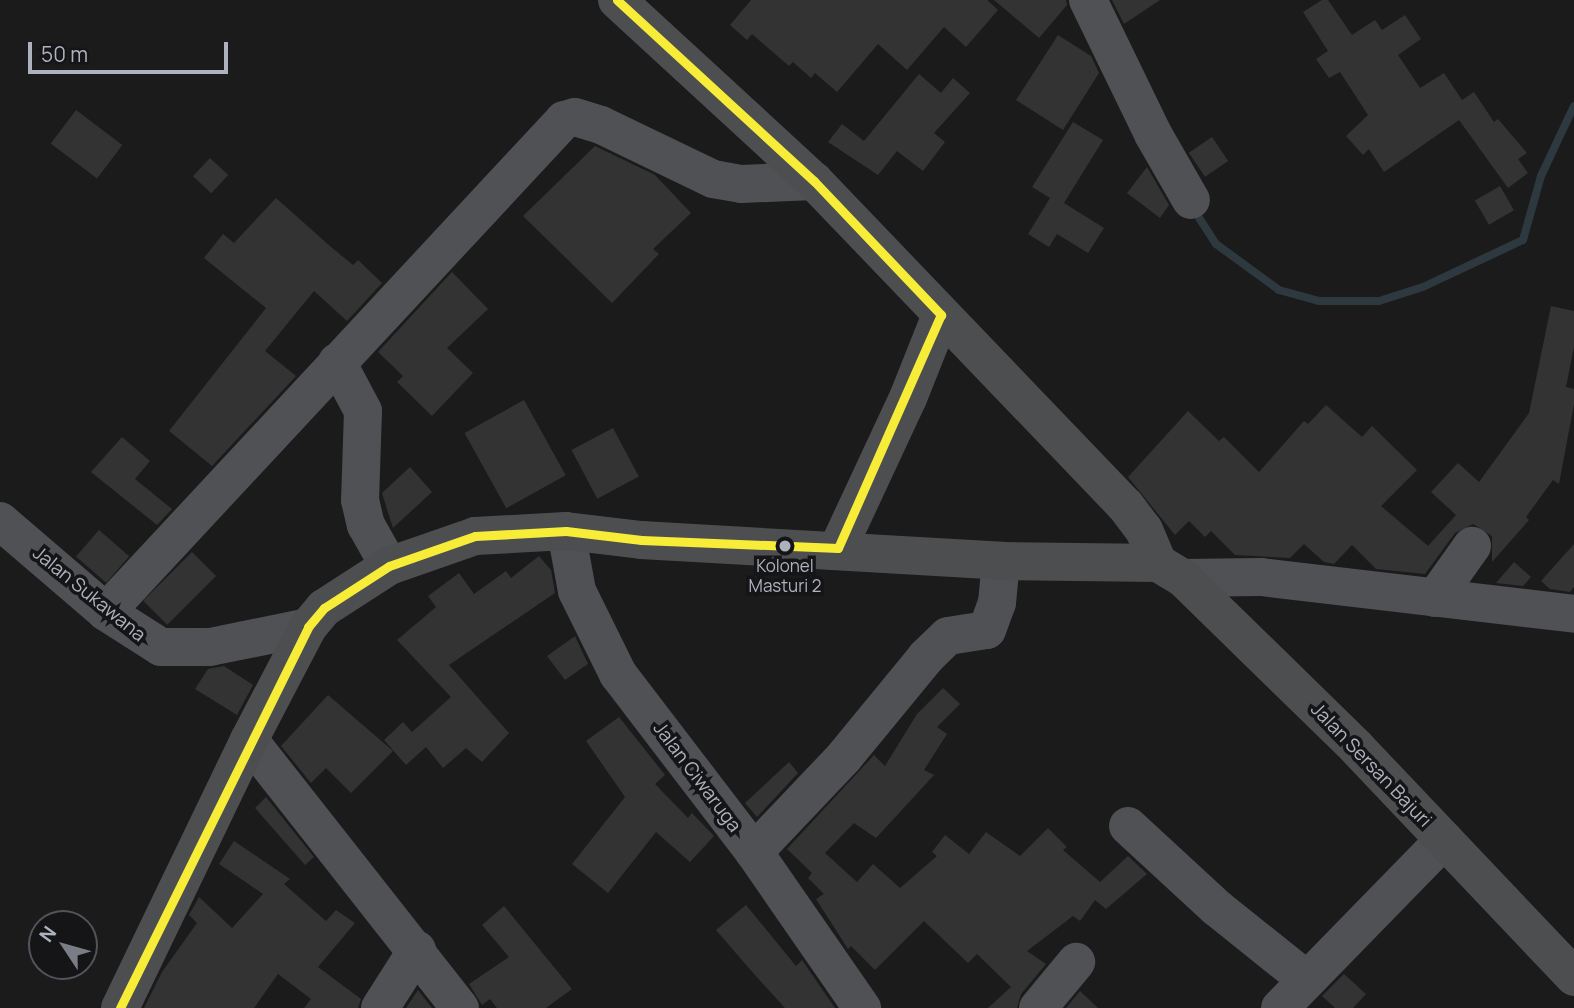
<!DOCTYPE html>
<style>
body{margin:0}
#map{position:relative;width:1574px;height:1008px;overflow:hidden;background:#1b1b1c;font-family:Manrope,sans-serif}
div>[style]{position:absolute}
.stream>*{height:8px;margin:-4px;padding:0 4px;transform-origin:4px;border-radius:4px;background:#2d383f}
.building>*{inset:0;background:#333334;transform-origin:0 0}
.minor>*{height:38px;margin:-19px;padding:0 19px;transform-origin:19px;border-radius:19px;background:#4f5155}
.major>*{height:38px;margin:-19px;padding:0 19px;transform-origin:19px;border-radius:19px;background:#4d4e50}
.bus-1>*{height:9px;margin:-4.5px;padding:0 4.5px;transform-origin:4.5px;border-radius:4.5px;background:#f7ed38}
.dots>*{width:19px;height:19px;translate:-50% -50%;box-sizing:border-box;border:4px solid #151518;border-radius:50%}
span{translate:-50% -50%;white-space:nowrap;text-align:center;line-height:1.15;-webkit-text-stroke:7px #151518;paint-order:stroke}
.bus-label{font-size:17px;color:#adb2bd}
.street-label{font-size:19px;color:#adb2bd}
.north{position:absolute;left:28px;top:910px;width:70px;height:70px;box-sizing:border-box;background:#151518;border:2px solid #52545a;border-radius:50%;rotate:306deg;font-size:19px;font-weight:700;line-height:28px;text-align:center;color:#adb2bd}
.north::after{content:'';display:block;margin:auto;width:24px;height:32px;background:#7a7d85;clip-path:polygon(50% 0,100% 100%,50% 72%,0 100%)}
.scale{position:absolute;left:28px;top:42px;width:200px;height:32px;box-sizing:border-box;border:4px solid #adb2bd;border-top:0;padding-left:9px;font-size:21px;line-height:24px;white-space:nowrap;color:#adb2bd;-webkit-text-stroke:5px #151518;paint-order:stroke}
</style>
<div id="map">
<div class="stream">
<i style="left:1194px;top:210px;width:40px;rotate:57.1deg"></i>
<i style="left:1216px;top:244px;width:78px;rotate:36.1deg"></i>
<i style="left:1279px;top:290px;width:41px;rotate:15.4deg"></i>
<i style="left:1319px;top:301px;width:60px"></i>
<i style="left:1379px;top:301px;width:46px;rotate:-17.7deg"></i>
<i style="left:1423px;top:287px;width:110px;rotate:-25.2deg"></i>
<i style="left:1523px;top:240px;width:66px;rotate:-74.3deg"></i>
<i style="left:1541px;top:176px;width:77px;rotate:-64.8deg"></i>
</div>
<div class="building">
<i style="clip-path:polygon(751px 0,987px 0,998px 10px,966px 47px,944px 27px,907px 70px,878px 44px,837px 92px,815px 73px,811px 78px,793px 62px,789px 66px,752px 34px,747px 40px,730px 25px)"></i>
<i style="clip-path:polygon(994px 0,1066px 0,1067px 5px,1039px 38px)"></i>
<i style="clip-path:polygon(1112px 0,1160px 0,1124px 24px)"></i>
<i style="clip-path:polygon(1322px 0,1328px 0,1352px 35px,1375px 20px,1382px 30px,1405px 15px,1421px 39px,1398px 55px,1420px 88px,1444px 73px,1462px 100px,1474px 92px,1494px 122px,1498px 119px,1527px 153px,1518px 159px,1528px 173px,1508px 188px,1459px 120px,1384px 172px,1369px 149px,1363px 155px,1346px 136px,1368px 115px,1340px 72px,1329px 78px,1316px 59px,1328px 51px,1303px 12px)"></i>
<i style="clip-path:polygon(1058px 35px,1091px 56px,1099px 73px,1063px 130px,1016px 100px)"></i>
<i style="clip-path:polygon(919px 74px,941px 93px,953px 78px,970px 93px,934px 133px,945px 142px,923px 171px,897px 151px,878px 175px,828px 142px,842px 124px,864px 141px)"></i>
<i style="left:76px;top:110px;width:58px;height:42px;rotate:37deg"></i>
<i style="clip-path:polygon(1073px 122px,1103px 140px,1064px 203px,1104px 228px,1088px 253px,1057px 234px,1049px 247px,1028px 234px,1050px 198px,1032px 187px)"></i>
<i style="left:1212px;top:137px;width:29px;height:28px;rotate:56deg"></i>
<i style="clip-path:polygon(595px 146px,655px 175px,691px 213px,653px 249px,659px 254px,612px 303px,523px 216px)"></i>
<i style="left:210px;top:158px;width:25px;height:25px;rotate:43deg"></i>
<i style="clip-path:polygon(1147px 167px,1169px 205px,1160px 218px,1127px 193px)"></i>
<i style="left:1500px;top:186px;width:28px;height:29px;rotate:60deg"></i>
<i style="clip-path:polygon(276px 198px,331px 247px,353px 265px,358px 260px,382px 283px,347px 321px,314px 291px,265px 351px,296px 376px,212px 466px,169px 431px,266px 308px,204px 258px,223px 234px,234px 243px)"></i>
<i style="clip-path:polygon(452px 272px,488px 309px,447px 348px,473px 373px,432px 416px,397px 382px,403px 376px,378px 352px)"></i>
<i style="clip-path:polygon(1551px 306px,1574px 311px,1574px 347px,1566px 387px,1574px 389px,1574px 404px,1559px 484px,1553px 480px,1526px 517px,1529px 520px,1492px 562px,1492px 536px,1473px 524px,1455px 533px,1425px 574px,1376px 569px,1352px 545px,1334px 564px,1324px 562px,1304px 544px,1290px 558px,1235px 555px,1211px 531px,1205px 537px,1189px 521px,1175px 535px,1128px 477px,1188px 411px,1219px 441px,1224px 437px,1259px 472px,1304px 421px,1308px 424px,1326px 405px,1362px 437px,1372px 426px,1417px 470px,1381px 506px,1428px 546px,1456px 515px,1431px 492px,1458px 463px,1479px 482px,1529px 413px)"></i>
<i style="left:524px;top:400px;width:86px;height:68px;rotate:61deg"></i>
<i style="left:613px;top:428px;width:55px;height:47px;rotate:62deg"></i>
<i style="clip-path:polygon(122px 437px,150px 461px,135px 479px,172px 509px,157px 525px,91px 472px)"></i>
<i style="clip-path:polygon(410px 467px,432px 492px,393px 528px,382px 493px)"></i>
<i style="left:99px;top:530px;width:40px;height:35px;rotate:41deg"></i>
<i style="clip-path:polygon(1574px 544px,1574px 587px,1570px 592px,1550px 589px,1541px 581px)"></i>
<i style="left:192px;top:552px;width:34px;height:69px;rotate:45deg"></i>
<i style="clip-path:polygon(539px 556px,551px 570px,555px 593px,449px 665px,509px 733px,482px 762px,466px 748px,443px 768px,426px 747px,406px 765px,384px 740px,403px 722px,412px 732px,451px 697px,397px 640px,436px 607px,428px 596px,459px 573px,474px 594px,506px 571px,511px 578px)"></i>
<i style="clip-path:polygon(1514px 562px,1531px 577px,1523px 586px,1496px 583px)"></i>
<i style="clip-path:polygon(575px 636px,588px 664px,565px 680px,547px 656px)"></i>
<i style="clip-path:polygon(224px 666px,253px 685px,237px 715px,195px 689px,208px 669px)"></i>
<i style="clip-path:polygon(943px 688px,960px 704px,937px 727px,947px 734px,924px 770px,934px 775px,876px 838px,854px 823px,825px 853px,857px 882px,873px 864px,900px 888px,937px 856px,932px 852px,945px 835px,969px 854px,986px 832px,1020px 856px,1048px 828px,1067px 847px,1063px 850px,1100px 882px,1128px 856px,1147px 874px,1106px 909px,1095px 900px,1080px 921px,1073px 916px,1027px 951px,1046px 964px,1021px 994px,1017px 1008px,988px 1008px,1011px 987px,977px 954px,968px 963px,924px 921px,875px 970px,851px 946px,848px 949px,816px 899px,824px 894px,808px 878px,812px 873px,787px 849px,874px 755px,885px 766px,917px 714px)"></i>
<i style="clip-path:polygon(328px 695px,393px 751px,351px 793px,326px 768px,311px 783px,281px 746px)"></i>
<i style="clip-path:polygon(619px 717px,665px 775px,655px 784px,688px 818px,692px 813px,714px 836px,690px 862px,656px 832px,608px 893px,572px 864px,625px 797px,586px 741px)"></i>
<i style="clip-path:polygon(789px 762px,798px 773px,757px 817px,745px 803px)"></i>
<i style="clip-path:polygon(266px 797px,314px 857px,305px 865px,255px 808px)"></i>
<i style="clip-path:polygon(234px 841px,290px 879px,284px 884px,326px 921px,336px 910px,355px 923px,318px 967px,361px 999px,358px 1008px,304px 1008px,311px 999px,278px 974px,254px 1008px,144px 1008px,162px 972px,197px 923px,189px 915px,199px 897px,232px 928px,263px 894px,219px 864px)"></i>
<i style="clip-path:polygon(746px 905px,796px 966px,802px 960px,835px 1008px,785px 1008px,754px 974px,716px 930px)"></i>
<i style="clip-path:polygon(504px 906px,572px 989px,546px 1008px,497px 1008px,490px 999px,482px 1005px,469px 984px,509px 957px,482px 925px)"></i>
<i style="clip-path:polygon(1344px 974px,1366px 994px,1353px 1008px,1335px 1008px,1322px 996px)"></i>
<i style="clip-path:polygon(418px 990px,432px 1008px,406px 1008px)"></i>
<i style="clip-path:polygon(1080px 991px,1098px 1008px,1066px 1008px)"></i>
</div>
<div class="minor">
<i style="left:1088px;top:0;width:149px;rotate:64.1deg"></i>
<i style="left:1153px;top:134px;width:76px;rotate:60.1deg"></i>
<i style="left:337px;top:362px;width:55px;rotate:62deg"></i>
<i style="left:363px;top:411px;width:89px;rotate:91.9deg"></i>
<i style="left:360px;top:500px;width:26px;rotate:77deg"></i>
<i style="left:366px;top:525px;width:47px;rotate:60.7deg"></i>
<i style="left:0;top:521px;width:140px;rotate:40.6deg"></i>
<i style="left:106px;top:612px;width:65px;rotate:32.5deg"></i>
<i style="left:161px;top:647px;width:49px"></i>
<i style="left:210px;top:647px;width:100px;rotate:-11.5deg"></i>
<i style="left:566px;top:531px;width:61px;rotate:79.6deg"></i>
<i style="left:577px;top:591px;width:93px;rotate:63.7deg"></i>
<i style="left:618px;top:674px;width:224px;rotate:52.6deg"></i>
<i style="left:754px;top:852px;width:190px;rotate:55.3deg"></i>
<i style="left:1183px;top:578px;width:78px;rotate:-0.7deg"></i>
<i style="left:1261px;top:577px;width:315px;rotate:6.7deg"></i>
<i style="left:1435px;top:598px;width:64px;rotate:-54.6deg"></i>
<i style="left:106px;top:612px;width:672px;rotate:-47.05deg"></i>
<i style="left:564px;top:120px;width:11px;rotate:-15deg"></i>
<i style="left:575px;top:117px;width:27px;rotate:17deg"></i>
<i style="left:601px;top:125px;width:124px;rotate:25.7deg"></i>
<i style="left:713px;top:179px;width:28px;rotate:10deg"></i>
<i style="left:741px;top:184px;width:73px;rotate:-2.4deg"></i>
<i style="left:249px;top:740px;width:341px;rotate:51.8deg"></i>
<i style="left:1128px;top:826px;width:121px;rotate:42.7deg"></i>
<i style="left:1217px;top:908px;width:115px;rotate:38.7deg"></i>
<i style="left:754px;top:852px;width:131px;rotate:-46.5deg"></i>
<i style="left:844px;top:757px;width:129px;rotate:-50.6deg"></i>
<i style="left:926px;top:657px;width:30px;rotate:-44deg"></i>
<i style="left:948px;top:636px;width:39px;rotate:-9deg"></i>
<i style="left:987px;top:630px;width:29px;rotate:-70deg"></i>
<i style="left:997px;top:603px;width:42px;rotate:-84.6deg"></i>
<i style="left:380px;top:1008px;width:69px;rotate:-57.5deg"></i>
<i style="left:1038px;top:1008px;width:60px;rotate:-50.4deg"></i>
<i style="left:1280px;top:1008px;width:235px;rotate:-45.7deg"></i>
</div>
<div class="major">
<i style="left:617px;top:0;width:268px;rotate:42.6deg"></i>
<i style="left:814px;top:181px;width:449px;rotate:46.2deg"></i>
<i style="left:1125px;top:505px;width:31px;rotate:53deg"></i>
<i style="left:1144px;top:530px;width:36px;rotate:67deg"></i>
<i style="left:838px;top:548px;width:166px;rotate:-65deg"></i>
<i style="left:908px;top:398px;width:89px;rotate:-68.3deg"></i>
<i style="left:120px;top:1008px;width:297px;rotate:-64.3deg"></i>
<i style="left:249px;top:740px;width:127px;rotate:-62.4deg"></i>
<i style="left:308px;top:627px;width:25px;rotate:-50deg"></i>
<i style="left:324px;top:608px;width:77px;rotate:-32.9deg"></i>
<i style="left:389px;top:566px;width:91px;rotate:-19.2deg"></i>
<i style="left:475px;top:536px;width:91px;rotate:-3.1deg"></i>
<i style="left:566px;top:531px;width:76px;rotate:6.8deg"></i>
<i style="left:641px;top:540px;width:361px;rotate:3.3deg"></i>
<i style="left:1001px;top:561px;width:157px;rotate:0.7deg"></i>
<i style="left:1158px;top:563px;width:29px;rotate:31deg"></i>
<i style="left:1183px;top:578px;width:242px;rotate:44.3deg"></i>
<i style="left:1356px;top:747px;width:317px;rotate:46.5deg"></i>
</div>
<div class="bus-1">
<i style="left:617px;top:0;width:268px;rotate:42.6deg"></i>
<i style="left:814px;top:181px;width:185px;rotate:46.5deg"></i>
<i style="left:838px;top:548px;width:255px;rotate:-66.2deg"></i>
<i style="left:120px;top:1008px;width:425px;rotate:-63.7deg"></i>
<i style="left:308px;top:627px;width:25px;rotate:-50deg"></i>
<i style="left:324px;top:608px;width:77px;rotate:-32.9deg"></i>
<i style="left:389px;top:566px;width:91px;rotate:-19.2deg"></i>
<i style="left:475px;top:536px;width:91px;rotate:-3.1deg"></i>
<i style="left:566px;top:531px;width:76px;rotate:6.8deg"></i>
<i style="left:641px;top:540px;width:197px;rotate:2.3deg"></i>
</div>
<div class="dots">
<i style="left:785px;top:546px;background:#adb2bd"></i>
</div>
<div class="bus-label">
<span style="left:785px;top:576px">Kolonel<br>Masturi 2</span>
</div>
<div class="street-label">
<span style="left:89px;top:594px;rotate:39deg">Jalan Sukawana</span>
<span style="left:1371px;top:765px;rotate:46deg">Jalan Sersan Bajuri</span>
<span style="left:697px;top:777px;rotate:53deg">Jalan Ciwaruga</span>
</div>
<div class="north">N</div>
<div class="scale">50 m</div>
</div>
